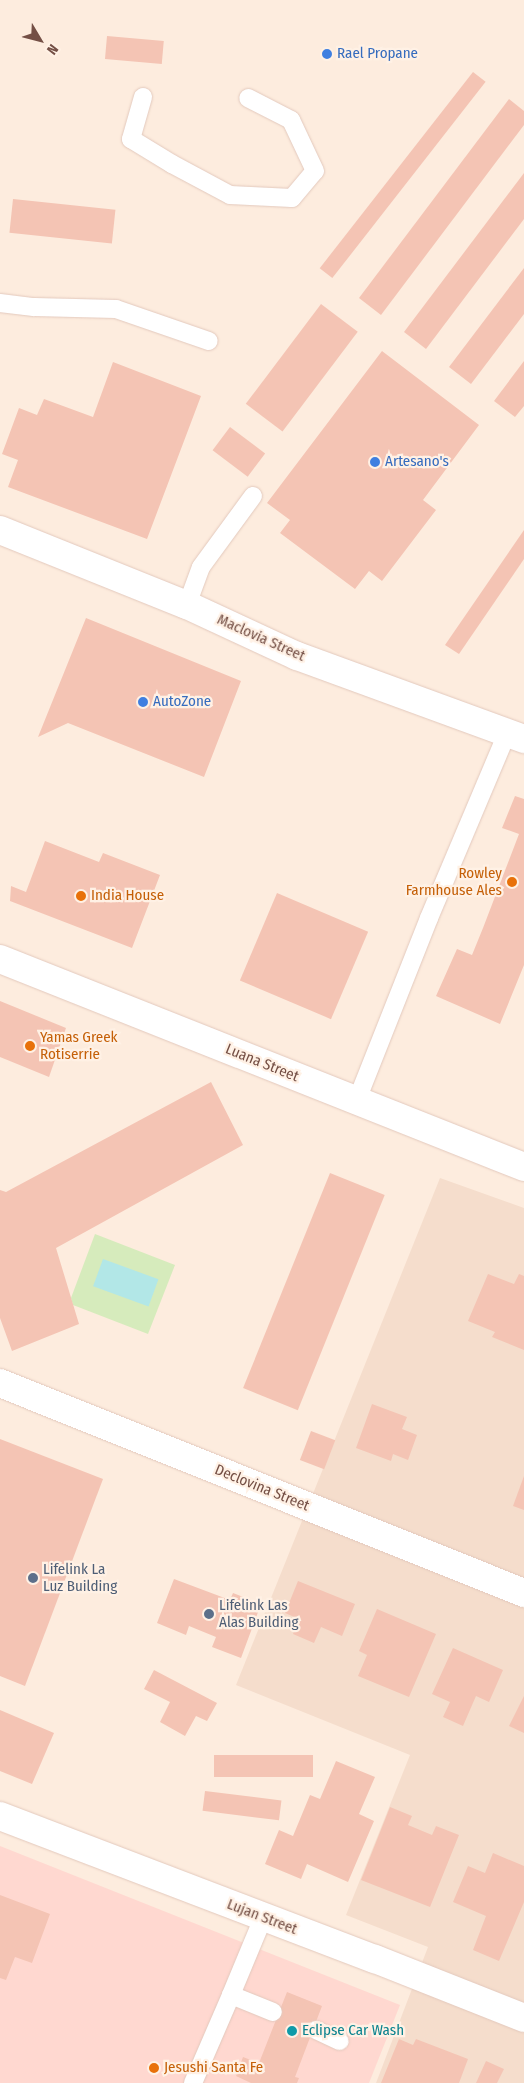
<!DOCTYPE html>
<style>
body{margin:0}
#map{position:relative;width:524px;height:2083px;overflow:hidden;background:#fdecde;font-family:"Fira Sans Condensed",sans-serif}
div>[style]{position:absolute}
.residential>*{inset:0;background:#f5ddcc}
.commercial>*{inset:0;background:#ffd8d0}
.green>*{inset:0;background:#d6ebbc}
.water>*{inset:0;background:#b2e7e7;transform-origin:0 0}
.building>*{inset:0;background:#f4c4b4;transform-origin:0 0}
.roads{filter:drop-shadow(0 0 1px #e3c9bd) drop-shadow(0 0 1px #e3c9bd)}
.lane>*{height:18px;margin:-9px;padding:0 9px;transform-origin:9px;border-radius:9px;background:#fff}
.street>*{height:28px;margin:-14px;padding:0 14px;transform-origin:14px;border-radius:14px;background:#fff}
.dots>*{width:14px;height:14px;translate:-50% -50%;box-sizing:border-box;border:2px solid #fff1e5;border-radius:50%}
span{translate:-50% -50%;white-space:nowrap;text-align:center;line-height:1.15;-webkit-text-stroke:4.5px #fff1e5;paint-order:stroke}
.shop-label{font-size:15px;color:#366cbe}
.left{translate:0 -50%;text-align:left}
.street-label{font-size:15px;color:#744f45}
.food-label{font-size:15px;color:#c56008}
.right{translate:-100% -50%;text-align:right}
.service-label{font-size:15px;color:#4e5e75}
.culture-label{font-size:15px;color:#0d838f}
.north{position:absolute;left:15px;top:15px;width:50px;height:50px;-webkit-text-stroke:4px #fff1e5;paint-order:stroke;rotate:127deg;font-size:14px;font-weight:700;line-height:20px;text-align:center;color:#744f45}
.north::after{content:'';display:block;margin:auto;width:18px;height:22px;background:#744f45;clip-path:polygon(50% 0,100% 100%,50% 72%,0 100%)}
</style>
<div id="map">
<div class="residential">
<i style="clip-path:polygon(440px 1178px,524px 1208px,524px 2083px,376px 2083px,428px 1947px,346px 1915px,410px 1755px,236px 1685px)"></i>
</div>
<div class="commercial">
<i style="clip-path:polygon(0 1846px,400px 2005px,369px 2083px,0 2083px)"></i>
</div>
<div class="green">
<i style="clip-path:polygon(95px 1234px,175px 1265px,148px 1334px,73px 1305px,71px 1298px)"></i>
</div>
<div class="water">
<i style="left:103px;top:1259px;width:59px;height:29px;rotate:20deg"></i>
</div>
<div class="building">
<i style="left:107px;top:36px;width:57px;height:23px;rotate:5deg"></i>
<i style="left:473px;top:72px;width:16px;height:249px;rotate:38deg"></i>
<i style="clip-path:polygon(509px 99px,524px 111px,524px 125px,381px 315px,359px 298px)"></i>
<i style="clip-path:polygon(524px 173px,524px 219px,426px 349px,404px 332px)"></i>
<i style="left:13px;top:199px;width:103px;height:34px;rotate:6deg"></i>
<i style="clip-path:polygon(524px 268px,524px 314px,471px 384px,449px 367px)"></i>
<i style="left:321px;top:304px;width:46px;height:125px;rotate:37deg"></i>
<i style="clip-path:polygon(382px 351px,479px 425px,423px 500px,436px 510px,382px 581px,369px 571px,355px 589px,280px 533px,290px 520px,267px 503px)"></i>
<i style="clip-path:polygon(524px 361px,524px 406px,515px 417px,494px 401px)"></i>
<i style="clip-path:polygon(113px 362px,201px 396px,147px 539px,8px 487px,18px 460px,2px 454px,19px 408px,37px 415px,44px 399px,93px 417px)"></i>
<i style="left:230px;top:427px;width:44px;height:29px;rotate:37deg"></i>
<i style="clip-path:polygon(524px 530px,524px 559px,459px 654px,445px 645px)"></i>
<i style="clip-path:polygon(86px 618px,241px 681px,204px 777px,68px 723px,38px 737px)"></i>
<i style="clip-path:polygon(515px 796px,524px 799px,524px 965px,500px 1024px,436px 996px,457px 949px,472px 955px,483px 928px,519px 834px,502px 828px)"></i>
<i style="clip-path:polygon(45px 841px,99px 862px,103px 853px,160px 875px,132px 948px,10px 901px,11px 886px,26px 892px)"></i>
<i style="left:277px;top:893px;width:99px;height:95px;rotate:23deg"></i>
<i style="clip-path:polygon(0 1001px,66px 1028px,49px 1077px,0 1057px)"></i>
<i style="clip-path:polygon(211px 1082px,243px 1145px,56px 1248px,79px 1324px,12px 1351px,0 1318px,0 1190px,6px 1192px)"></i>
<i style="left:330px;top:1173px;width:59px;height:232px;rotate:22deg"></i>
<i style="clip-path:polygon(488px 1274px,514px 1284px,519px 1274px,524px 1276px,524px 1350px,492px 1337px,495px 1332px,468px 1321px)"></i>
<i style="clip-path:polygon(372px 1404px,407px 1417px,402px 1429px,417px 1435px,408px 1460px,393px 1454px,391px 1461px,356px 1448px)"></i>
<i style="left:311px;top:1431px;width:26px;height:31px;rotate:21deg"></i>
<i style="clip-path:polygon(0 1439px,103px 1479px,25px 1686px,0 1676px)"></i>
<i style="clip-path:polygon(524px 1476px,524px 1510px,513px 1506px)"></i>
<i style="clip-path:polygon(174px 1579px,230px 1600px,233px 1593px,261px 1604px,241px 1658px,212px 1647px,216px 1637px,189px 1626px,186px 1635px,157px 1623px)"></i>
<i style="clip-path:polygon(298px 1581px,355px 1604px,342px 1636px,321px 1627px,314px 1643px,293px 1634px,299px 1619px,285px 1613px)"></i>
<i style="clip-path:polygon(377px 1609px,436px 1634px,409px 1697px,358px 1676px,367px 1655px,359px 1651px)"></i>
<i style="clip-path:polygon(453px 1648px,503px 1670px,489px 1702px,476px 1696px,463px 1726px,443px 1717px,450px 1702px,432px 1694px)"></i>
<i style="clip-path:polygon(154px 1670px,217px 1703px,207px 1721px,196px 1716px,185px 1736px,160px 1722px,170px 1702px,144px 1689px)"></i>
<i style="clip-path:polygon(524px 1696px,524px 1733px,509px 1726px)"></i>
<i style="clip-path:polygon(0 1710px,54px 1733px,32px 1784px,0 1771px)"></i>
<i style="left:313px;top:1755px;width:22px;height:99px;rotate:90deg"></i>
<i style="clip-path:polygon(336px 1761px,375px 1777px,359px 1814px,374px 1821px,348px 1882px,307px 1864px,301px 1879px,265px 1864px,279px 1830px,293px 1836px,310px 1795px,320px 1799px)"></i>
<i style="left:205px;top:1791px;width:77px;height:20px;rotate:7deg"></i>
<i style="clip-path:polygon(390px 1807px,412px 1816px,408px 1825px,432px 1835px,436px 1826px,459px 1835px,430px 1907px,361px 1880px)"></i>
<i style="clip-path:polygon(493px 1853px,524px 1866px,524px 1902px,499px 1961px,473px 1950px,486px 1916px,453px 1902px,468px 1866px,485px 1873px)"></i>
<i style="clip-path:polygon(0 1895px,50px 1914px,32px 1963px,15px 1957px,6px 1980px,0 1978px)"></i>
<i style="clip-path:polygon(287px 1992px,322px 2006px,295px 2077px,299px 2078px,297px 2083px,251px 2083px,236px 2076px,243px 2057px,259px 2063px)"></i>
<i style="clip-path:polygon(399px 2039px,413px 2045px,416px 2039px,468px 2059px,459px 2083px,381px 2083px)"></i>
<i style="clip-path:polygon(486px 2061px,504px 2069px,497px 2083px,476px 2083px)"></i>
</div>
<div class="roads">
<div class="lane">
<i style="left:143px;top:97px;width:44px;rotate:105.9deg"></i>
<i style="left:131px;top:139px;width:48px;rotate:31.4deg"></i>
<i style="left:172px;top:164px;width:66px;rotate:28.1deg"></i>
<i style="left:230px;top:195px;width:62px;rotate:2.8deg"></i>
<i style="left:292px;top:198px;width:35px;rotate:-50deg"></i>
<i style="left:315px;top:171px;width:56px;rotate:-115.2deg"></i>
<i style="left:291px;top:120px;width:48px;rotate:-152.9deg"></i>
<i style="left:0;top:303px;width:34px;rotate:7deg"></i>
<i style="left:34px;top:307px;width:82px;rotate:1.4deg"></i>
<i style="left:116px;top:309px;width:98px;rotate:19deg"></i>
<i style="left:187px;top:605px;width:40px;rotate:-69.8deg"></i>
<i style="left:201px;top:567px;width:88px;rotate:-53.8deg"></i>
<i style="left:357px;top:1100px;width:196px;rotate:-68.4deg"></i>
<i style="left:429px;top:918px;width:201px;rotate:-67.1deg"></i>
<i style="left:263px;top:1918px;width:83px;rotate:112.6deg"></i>
<i style="left:231px;top:1995px;width:45px;rotate:22deg"></i>
<i style="left:316px;top:2030px;width:26px;rotate:25deg"></i>
<i style="left:193px;top:2083px;width:96px;rotate:-66.6deg"></i>
</div>
<div class="street">
<i style="left:0;top:530px;width:201px;rotate:21.9deg"></i>
<i style="left:187px;top:605px;width:121px;rotate:24.9deg"></i>
<i style="left:297px;top:656px;width:242px;rotate:20.1deg"></i>
<i style="left:0;top:959px;width:564px;rotate:21.65deg"></i>
<i style="left:0;top:1383px;width:565px;rotate:21.84deg"></i>
<i style="left:0;top:1816px;width:401px;rotate:20.9deg"></i>
<i style="left:375px;top:1959px;width:160px;rotate:21.6deg"></i>
</div>
</div>
<div class="dots">
<i style="left:327px;top:54px;background:#3f7fe0"></i>
<i style="left:375px;top:462px;background:#3f7fe0"></i>
<i style="left:143px;top:702px;background:#3f7fe0"></i>
<i style="left:512px;top:882px;background:#e8710a"></i>
<i style="left:81px;top:896px;background:#e8710a"></i>
<i style="left:30px;top:1046px;background:#e8710a"></i>
<i style="left:33px;top:1578px;background:#5c6f8a"></i>
<i style="left:209px;top:1614px;background:#5c6f8a"></i>
<i style="left:292px;top:2031px;background:#0f9aa8"></i>
<i style="left:154px;top:2068px;background:#e8710a"></i>
</div>
<div class="shop-label">
<span class="left" style="left:337px;top:54px">Rael Propane</span>
<span class="left" style="left:385px;top:462px">Artesano's</span>
<span class="left" style="left:153px;top:702px">AutoZone</span>
</div>
<div class="street-label">
<span style="left:261px;top:638px;rotate:24deg">Maclovia Street</span>
<span style="left:262px;top:1063px;rotate:22deg">Luana Street</span>
<span style="left:262px;top:1488px;rotate:22deg">Declovina Street</span>
<span style="left:262px;top:1917px;rotate:21deg">Lujan Street</span>
</div>
<div class="food-label">
<span class="right" style="left:502px;top:882px">Rowley<br>Farmhouse Ales</span>
<span class="left" style="left:91px;top:896px">India House</span>
<span class="left" style="left:40px;top:1046px">Yamas Greek<br>Rotiserrie</span>
<span class="left" style="left:164px;top:2068px">Jesushi Santa Fe</span>
</div>
<div class="service-label">
<span class="left" style="left:43px;top:1578px">Lifelink La<br>Luz Building</span>
<span class="left" style="left:219px;top:1614px">Lifelink Las<br>Alas Building</span>
</div>
<div class="culture-label">
<span class="left" style="left:302px;top:2031px">Eclipse Car Wash</span>
</div>
<div class="north">N</div>
</div>
